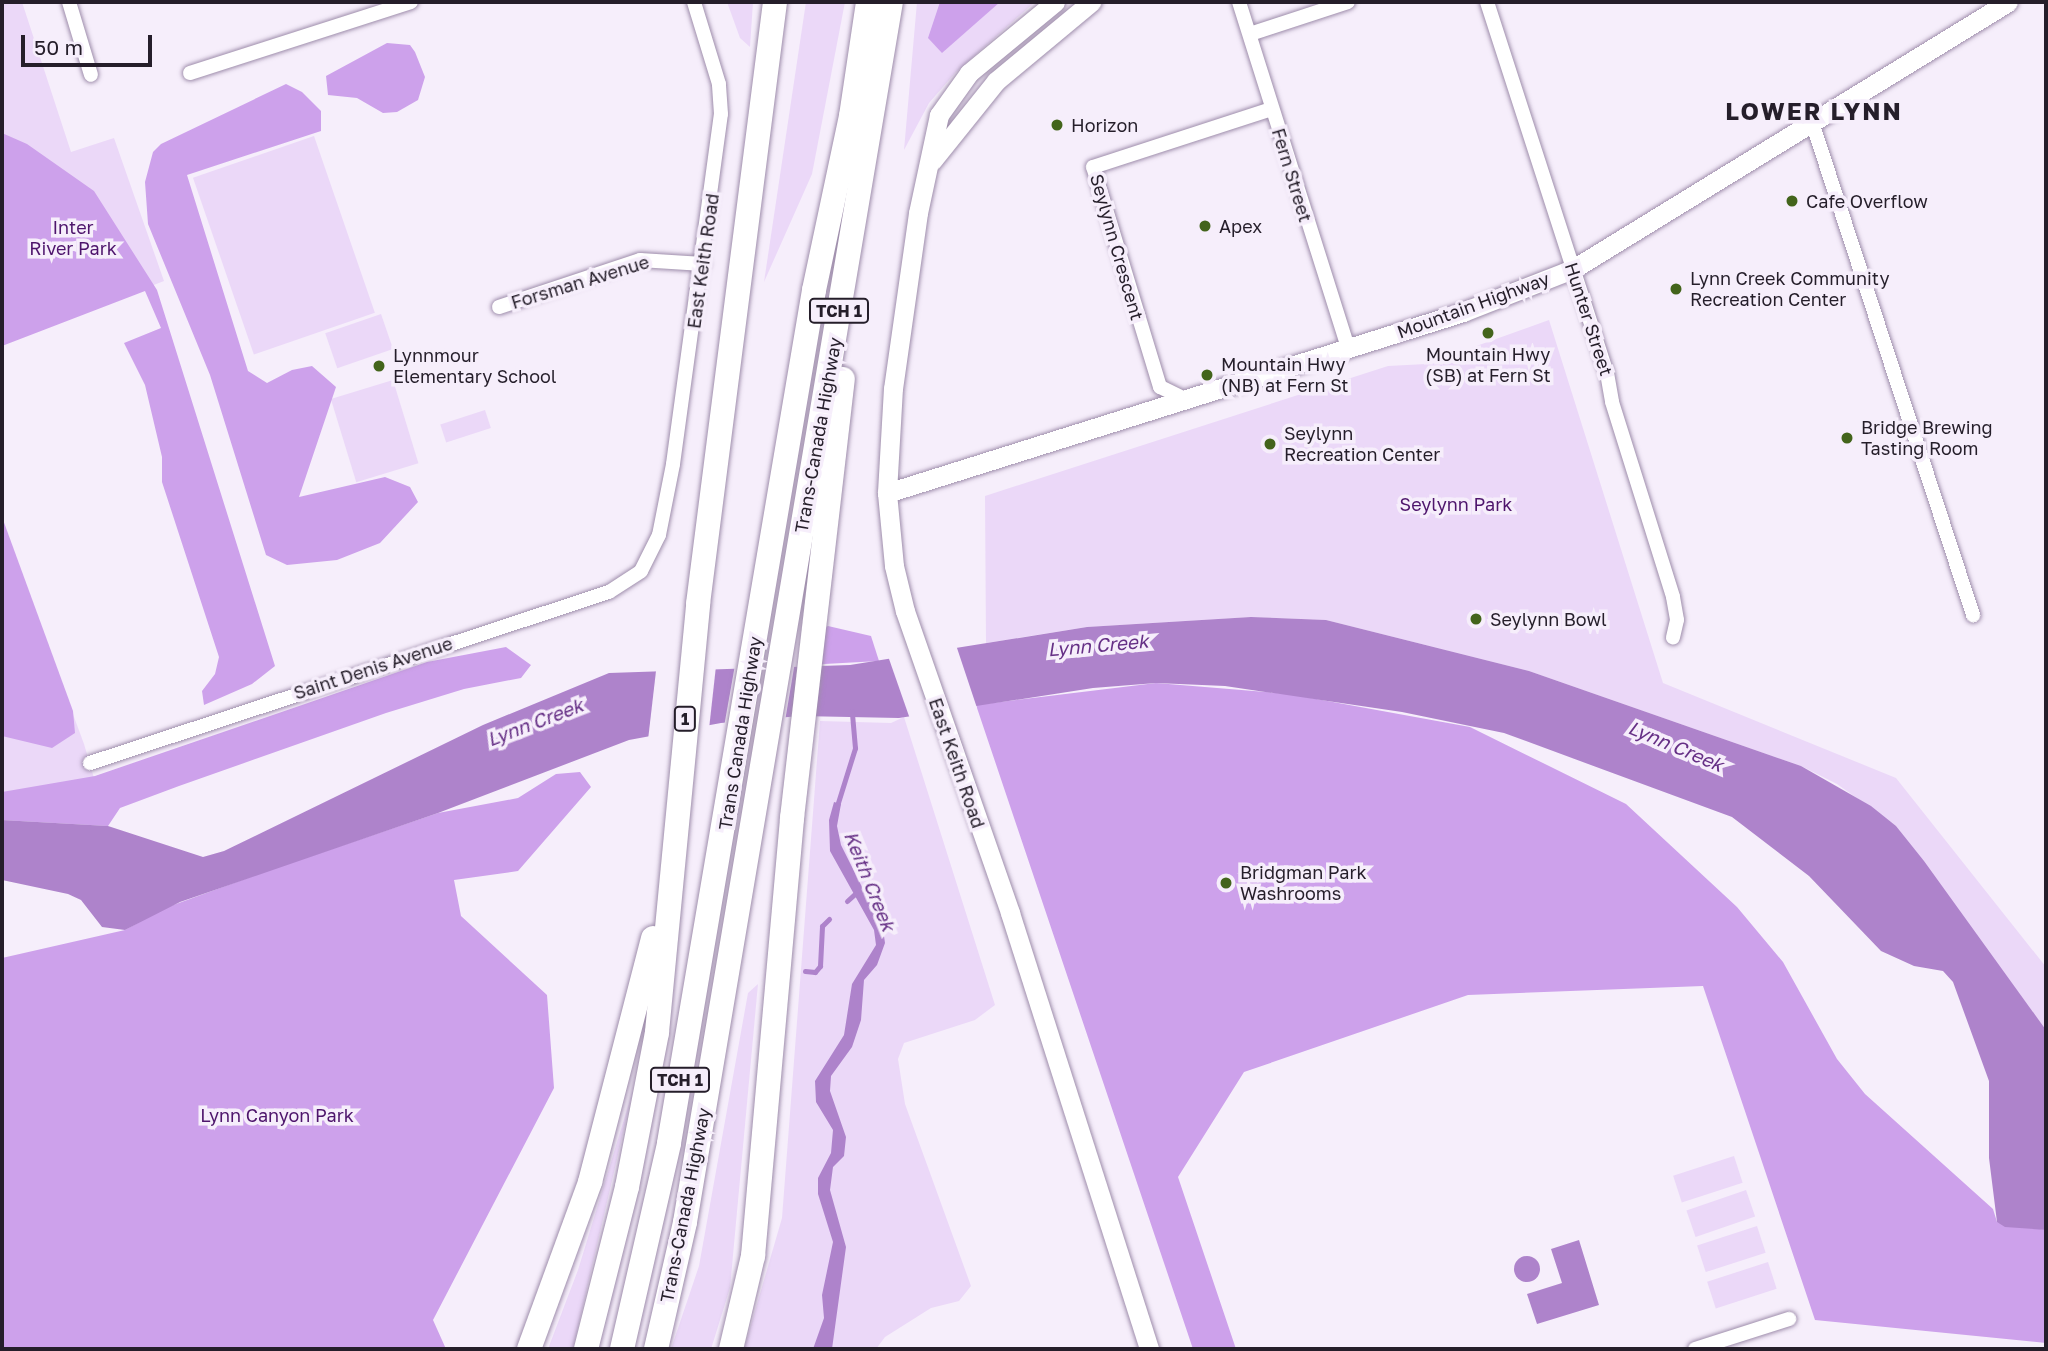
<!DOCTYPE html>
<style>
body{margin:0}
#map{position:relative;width:2048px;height:1351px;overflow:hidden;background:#f6eefb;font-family:"Golos Text",sans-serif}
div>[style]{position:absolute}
.green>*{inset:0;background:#ebd8f8;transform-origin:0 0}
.forest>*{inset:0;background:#cda1eb}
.water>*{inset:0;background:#ae83cb}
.round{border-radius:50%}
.pier>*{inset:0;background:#f6eefb}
.stream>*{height:5px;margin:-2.5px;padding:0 2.5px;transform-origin:2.5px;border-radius:2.5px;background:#ae83cb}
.roads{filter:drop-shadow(0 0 2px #9e8dab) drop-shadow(0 0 2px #9e8dab)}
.street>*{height:14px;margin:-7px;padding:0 7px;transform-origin:7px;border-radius:7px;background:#fff}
.secondary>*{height:19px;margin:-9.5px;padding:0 9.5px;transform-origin:9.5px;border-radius:9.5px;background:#fff}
.highway>*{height:24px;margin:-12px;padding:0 12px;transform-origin:12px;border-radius:12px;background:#fff}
.dots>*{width:19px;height:19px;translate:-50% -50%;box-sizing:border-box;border:4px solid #f6eefb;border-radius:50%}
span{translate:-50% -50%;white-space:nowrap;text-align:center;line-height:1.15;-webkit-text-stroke:7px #f6eefb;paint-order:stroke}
.shield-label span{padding:2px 5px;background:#f6eefb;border:2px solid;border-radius:5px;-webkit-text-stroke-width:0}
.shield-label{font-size:16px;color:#251e2a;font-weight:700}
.poi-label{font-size:18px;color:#251e2a}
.left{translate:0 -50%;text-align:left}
.street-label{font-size:18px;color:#251e2a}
.park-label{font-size:18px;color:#4e156c}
.water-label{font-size:19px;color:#663086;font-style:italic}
.district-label{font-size:24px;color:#251e2a;font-weight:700;letter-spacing:2px}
.frame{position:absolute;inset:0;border:4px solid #251e2a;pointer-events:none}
.scale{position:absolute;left:21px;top:35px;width:131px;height:32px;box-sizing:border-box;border:4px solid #251e2a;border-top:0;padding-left:9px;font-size:21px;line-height:24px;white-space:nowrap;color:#251e2a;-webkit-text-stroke:5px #f6eefb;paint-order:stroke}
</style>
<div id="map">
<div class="green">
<i style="clip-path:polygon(2px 2px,22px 2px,71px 152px,114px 138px,164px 281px,2px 344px)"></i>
<i style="clip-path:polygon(727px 2px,753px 2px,750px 47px,740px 38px)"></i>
<i style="clip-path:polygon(806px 2px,845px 2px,812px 174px,764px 282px)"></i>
<i style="clip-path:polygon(917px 2px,1035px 2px,956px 72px,929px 103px,904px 150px)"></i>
<i style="left:314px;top:136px;width:187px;height:128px;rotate:71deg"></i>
<i style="left:381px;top:314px;width:37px;height:59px;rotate:71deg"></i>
<i style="clip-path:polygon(1549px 320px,1663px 683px,1896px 778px,2046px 967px,2046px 1030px,1896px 826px,1837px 784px,1801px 766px,1529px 671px,1326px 620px,1251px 617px,1087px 627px,986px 643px,985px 496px,1388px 366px,1426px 364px)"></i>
<i style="left:393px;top:380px;width:87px;height:65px;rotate:73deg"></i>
<i style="left:485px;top:410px;width:19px;height:47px;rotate:72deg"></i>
<i style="clip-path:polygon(2px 522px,84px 744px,108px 826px,2px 820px)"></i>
<i style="clip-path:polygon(904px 717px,995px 1005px,975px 1020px,904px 1043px,898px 1059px,905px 1104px,971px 1286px,959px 1301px,931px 1308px,885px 1337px,876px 1349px,744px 1349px,782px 1218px,820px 721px,891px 723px)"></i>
<i style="clip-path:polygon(758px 984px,730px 1288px,711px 1349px,671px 1349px,699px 1266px,748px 993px)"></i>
<i style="clip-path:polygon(633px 1090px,573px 1349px,548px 1349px,578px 1270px)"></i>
<i style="left:1734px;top:1156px;width:28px;height:64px;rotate:72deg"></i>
<i style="left:1746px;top:1190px;width:28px;height:63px;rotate:71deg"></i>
<i style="left:1757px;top:1226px;width:28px;height:63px;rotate:72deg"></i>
<i style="left:1768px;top:1262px;width:28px;height:64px;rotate:72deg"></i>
</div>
<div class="forest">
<i style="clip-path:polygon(940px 2px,1000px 2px,942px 53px,928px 38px)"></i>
<i style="clip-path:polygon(387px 43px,410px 45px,415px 52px,425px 77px,418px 100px,397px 112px,383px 113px,357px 98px,328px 95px,326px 76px)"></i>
<i style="clip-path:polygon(286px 84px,302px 92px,321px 111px,321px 131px,187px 175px,248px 371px,267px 383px,292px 370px,312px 366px,336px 387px,299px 497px,385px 477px,410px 487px,418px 502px,380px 543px,337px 560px,287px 565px,266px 555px,210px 375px,148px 224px,145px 182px,153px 152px,161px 144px)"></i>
<i style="clip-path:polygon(2px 133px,27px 144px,94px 191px,157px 290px,275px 666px,252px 684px,204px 705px,202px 691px,215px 674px,219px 657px,162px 482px,162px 457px,145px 385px,124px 343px,161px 328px,145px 291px,2px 346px)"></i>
<i style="clip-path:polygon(2px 517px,73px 711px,75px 733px,52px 748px,2px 736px)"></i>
<i style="clip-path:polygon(828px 626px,871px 636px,879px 661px,806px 665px,821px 629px)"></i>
<i style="clip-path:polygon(506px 647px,531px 665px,521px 678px,464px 689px,386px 713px,179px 786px,120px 808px,108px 826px,2px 820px,2px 792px,95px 776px,427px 662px)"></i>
<i style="clip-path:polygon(1156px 683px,1289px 694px,1470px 727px,1626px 804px,1737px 907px,1783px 962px,1837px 1059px,1865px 1094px,1993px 1209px,1997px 1222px,2046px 1230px,2046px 1343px,1815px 1320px,1703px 986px,1468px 995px,1244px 1072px,1178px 1177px,1236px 1349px,1193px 1349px,976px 705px)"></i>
<i style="clip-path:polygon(580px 772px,591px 787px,518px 871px,454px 880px,461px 916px,547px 995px,554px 1088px,433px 1320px,446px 1349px,2px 1349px,2px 958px,125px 930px,165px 908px,264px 872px,438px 813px,518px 798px,556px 774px)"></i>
</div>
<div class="water">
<i style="clip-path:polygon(1251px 617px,1326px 620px,1529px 671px,1801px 766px,1871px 806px,1896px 826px,1924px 861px,2046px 1030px,2046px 1230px,2005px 1227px,1997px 1222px,1989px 1158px,1989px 1081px,1953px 982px,1943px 971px,1914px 966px,1881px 951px,1809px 876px,1732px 817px,1504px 733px,1402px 712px,1225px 686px,1156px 683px,1093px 688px,899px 718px,800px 716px,721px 723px,629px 740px,438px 813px,180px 902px,125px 930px,102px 927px,81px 900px,68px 894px,2px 880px,2px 820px,108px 826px,203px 857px,224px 851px,483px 725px,609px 673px,850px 665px,1087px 627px)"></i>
<i style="clip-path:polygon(834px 802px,841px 804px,837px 826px,841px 845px,883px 929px,885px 943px,877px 965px,864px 980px,861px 1020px,852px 1047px,831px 1076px,830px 1091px,846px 1137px,844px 1156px,833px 1167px,830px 1190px,846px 1247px,832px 1349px,813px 1349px,824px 1318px,822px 1295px,833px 1242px,818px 1194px,818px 1178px,831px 1153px,833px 1130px,816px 1102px,815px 1081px,844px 1035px,852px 984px,876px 945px,874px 930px,830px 851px,829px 820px)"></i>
<i style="clip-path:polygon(1579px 1240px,1599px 1305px,1537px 1324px,1527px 1294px,1562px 1283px,1551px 1249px)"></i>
<i class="round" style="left:1514px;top:1256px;width:26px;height:26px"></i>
</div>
<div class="pier">
<i style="clip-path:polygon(956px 645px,977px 708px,910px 719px,888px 656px)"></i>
<i style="clip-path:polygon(795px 662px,785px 721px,724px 727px,735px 665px)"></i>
<i style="clip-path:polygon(716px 666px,709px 729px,648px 740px,656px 671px)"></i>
</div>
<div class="stream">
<i style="left:836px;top:809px;width:64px;rotate:-72.7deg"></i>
<i style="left:855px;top:748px;width:37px;rotate:-95deg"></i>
<i style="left:847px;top:901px;width:12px;rotate:-42deg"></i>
<i style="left:805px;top:971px;width:10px;rotate:6deg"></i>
<i style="left:815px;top:972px;width:8px;rotate:-50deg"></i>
<i style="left:820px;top:966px;width:40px;rotate:-87.1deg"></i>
<i style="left:822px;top:926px;width:10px;rotate:-45deg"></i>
</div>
<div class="roads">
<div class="street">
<i style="left:69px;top:2px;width:76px;rotate:73.2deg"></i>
<i style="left:1239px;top:2px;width:363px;rotate:72.5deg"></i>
<i style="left:1487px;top:2px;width:390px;rotate:72.1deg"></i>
<i style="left:1607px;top:373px;width:29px;rotate:80deg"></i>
<i style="left:1612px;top:402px;width:204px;rotate:72.6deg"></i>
<i style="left:1673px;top:597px;width:23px;rotate:80deg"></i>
<i style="left:1677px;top:620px;width:18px;rotate:103deg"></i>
<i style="left:1250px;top:34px;width:103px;rotate:-18.1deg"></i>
<i style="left:190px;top:73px;width:232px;rotate:-17.8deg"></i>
<i style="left:1812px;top:122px;width:519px;rotate:71.91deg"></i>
<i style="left:499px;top:307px;width:149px;rotate:-18.4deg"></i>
<i style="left:640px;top:260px;width:63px;rotate:3.6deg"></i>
<i style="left:1187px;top:400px;width:30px;rotate:-154deg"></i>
<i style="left:1160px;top:387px;width:230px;rotate:-106.9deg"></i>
<i style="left:1093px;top:167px;width:188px;rotate:-18deg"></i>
<i style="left:90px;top:763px;width:546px;rotate:-18.24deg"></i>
<i style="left:609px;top:592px;width:38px;rotate:-33deg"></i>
<i style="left:641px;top:571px;width:40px;rotate:-63.4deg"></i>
<i style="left:659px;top:535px;width:72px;rotate:-78.8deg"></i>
<i style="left:673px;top:464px;width:353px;rotate:-82.2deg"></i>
<i style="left:721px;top:114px;width:30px;rotate:-94deg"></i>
<i style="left:719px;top:84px;width:86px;rotate:-107deg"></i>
<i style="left:1695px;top:1349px;width:99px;rotate:-17.7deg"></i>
</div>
<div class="secondary">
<i style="left:1055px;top:2px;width:112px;rotate:140.5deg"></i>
<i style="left:969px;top:73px;width:52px;rotate:125.5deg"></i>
<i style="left:939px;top:115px;width:100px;rotate:102.1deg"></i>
<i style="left:918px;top:213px;width:177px;rotate:98.1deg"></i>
<i style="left:893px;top:388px;width:105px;rotate:93.3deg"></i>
<i style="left:887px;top:493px;width:73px;rotate:84.5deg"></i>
<i style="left:894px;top:566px;width:46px;rotate:76.3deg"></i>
<i style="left:905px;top:611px;width:320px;rotate:70.8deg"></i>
<i style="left:1010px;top:913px;width:458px;rotate:72.3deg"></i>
<i style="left:932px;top:161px;width:102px;rotate:-51.3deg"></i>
<i style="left:996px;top:81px;width:124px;rotate:-39.7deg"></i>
<i style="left:887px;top:493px;width:604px;rotate:-17.44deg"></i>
<i style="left:1463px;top:312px;width:118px;rotate:-21.4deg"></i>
<i style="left:1573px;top:269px;width:510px;rotate:-31.54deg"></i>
</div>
<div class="highway">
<i style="left:529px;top:1349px;width:178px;rotate:-69.9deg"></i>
<i style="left:590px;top:1182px;width:252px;rotate:-75.5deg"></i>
<i style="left:586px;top:1349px;width:167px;rotate:-75.8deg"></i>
<i style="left:627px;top:1187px;width:158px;rotate:-79deg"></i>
<i style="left:657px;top:1032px;width:430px;rotate:-84.5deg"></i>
<i style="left:698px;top:604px;width:607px;rotate:-82.71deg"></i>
<i style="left:622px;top:1349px;width:211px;rotate:-77.1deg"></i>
<i style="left:669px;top:1143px;width:865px;rotate:-80.35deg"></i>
<i style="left:814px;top:290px;width:178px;rotate:-78deg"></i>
<i style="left:851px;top:116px;width:115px;rotate:-81.5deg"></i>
<i style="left:656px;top:1349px;width:130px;rotate:-77.1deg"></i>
<i style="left:685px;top:1222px;width:1237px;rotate:-80.42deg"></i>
<i style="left:731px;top:1349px;width:96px;rotate:-76.7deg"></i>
<i style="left:753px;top:1256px;width:440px;rotate:-84.9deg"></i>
<i style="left:792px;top:818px;width:442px;rotate:-83.4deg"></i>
</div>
</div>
<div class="dots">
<i style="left:1057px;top:125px;background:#43641b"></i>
<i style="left:1792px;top:201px;background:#43641b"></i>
<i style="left:1205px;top:226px;background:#43641b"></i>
<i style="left:1676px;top:289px;background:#43641b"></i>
<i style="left:1488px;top:333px;background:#43641b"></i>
<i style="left:379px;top:366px;background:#43641b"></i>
<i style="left:1207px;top:375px;background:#43641b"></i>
<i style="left:1847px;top:438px;background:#43641b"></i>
<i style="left:1270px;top:444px;background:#43641b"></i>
<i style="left:1476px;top:619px;background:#43641b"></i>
<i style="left:1226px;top:883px;background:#43641b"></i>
</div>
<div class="shield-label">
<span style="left:839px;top:311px">TCH 1</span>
<span style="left:685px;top:719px">1</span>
<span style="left:680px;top:1080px">TCH 1</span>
</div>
<div class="poi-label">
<span class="left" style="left:1071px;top:125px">Horizon</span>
<span class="left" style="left:1806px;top:201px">Cafe Overflow</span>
<span class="left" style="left:1219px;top:226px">Apex</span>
<span class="left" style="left:1690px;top:289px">Lynn Creek Community<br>Recreation Center</span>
<span style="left:1488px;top:365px">Mountain Hwy<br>(SB) at Fern St</span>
<span class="left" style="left:393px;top:366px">Lynnmour<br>Elementary School</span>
<span class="left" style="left:1221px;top:375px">Mountain Hwy<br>(NB) at Fern St</span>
<span class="left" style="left:1861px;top:438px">Bridge Brewing<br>Tasting Room</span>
<span class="left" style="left:1284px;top:444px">Seylynn<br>Recreation Center</span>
<span class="left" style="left:1490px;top:619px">Seylynn Bowl</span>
<span class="left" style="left:1240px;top:883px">Bridgman Park<br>Washrooms</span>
</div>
<div class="street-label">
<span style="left:1292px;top:175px;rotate:73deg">Fern Street</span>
<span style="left:1117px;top:247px;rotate:74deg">Seylynn Crescent</span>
<span style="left:703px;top:261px;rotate:-82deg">East Keith Road</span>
<span style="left:580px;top:282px;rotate:-17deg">Forsman Avenue</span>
<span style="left:1473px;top:305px;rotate:-20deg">Mountain Highway</span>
<span style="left:1589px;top:319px;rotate:72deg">Hunter Street</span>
<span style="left:818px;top:435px;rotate:-80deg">Trans-Canada Highway</span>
<span style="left:373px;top:668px;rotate:-18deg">Saint Denis Avenue</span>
<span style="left:740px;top:733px;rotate:-81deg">Trans Canada Highway</span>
<span style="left:957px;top:763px;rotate:71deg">East Keith Road</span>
<span style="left:685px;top:1205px;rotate:-79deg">Trans-Canada Highway</span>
</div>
<div class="park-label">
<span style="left:73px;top:238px">Inter<br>River Park</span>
<span style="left:1456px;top:504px">Seylynn Park</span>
<span style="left:277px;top:1115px">Lynn Canyon Park</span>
</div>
<div class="water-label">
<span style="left:1098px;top:645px;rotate:-5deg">Lynn Creek</span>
<span style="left:535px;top:722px;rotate:-21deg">Lynn Creek</span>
<span style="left:1676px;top:746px;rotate:23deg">Lynn Creek</span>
<span style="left:870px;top:881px;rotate:68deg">Keith Creek</span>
</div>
<div class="district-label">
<span style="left:1814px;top:111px">LOWER LYNN</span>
</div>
<div class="frame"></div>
<div class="scale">50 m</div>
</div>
